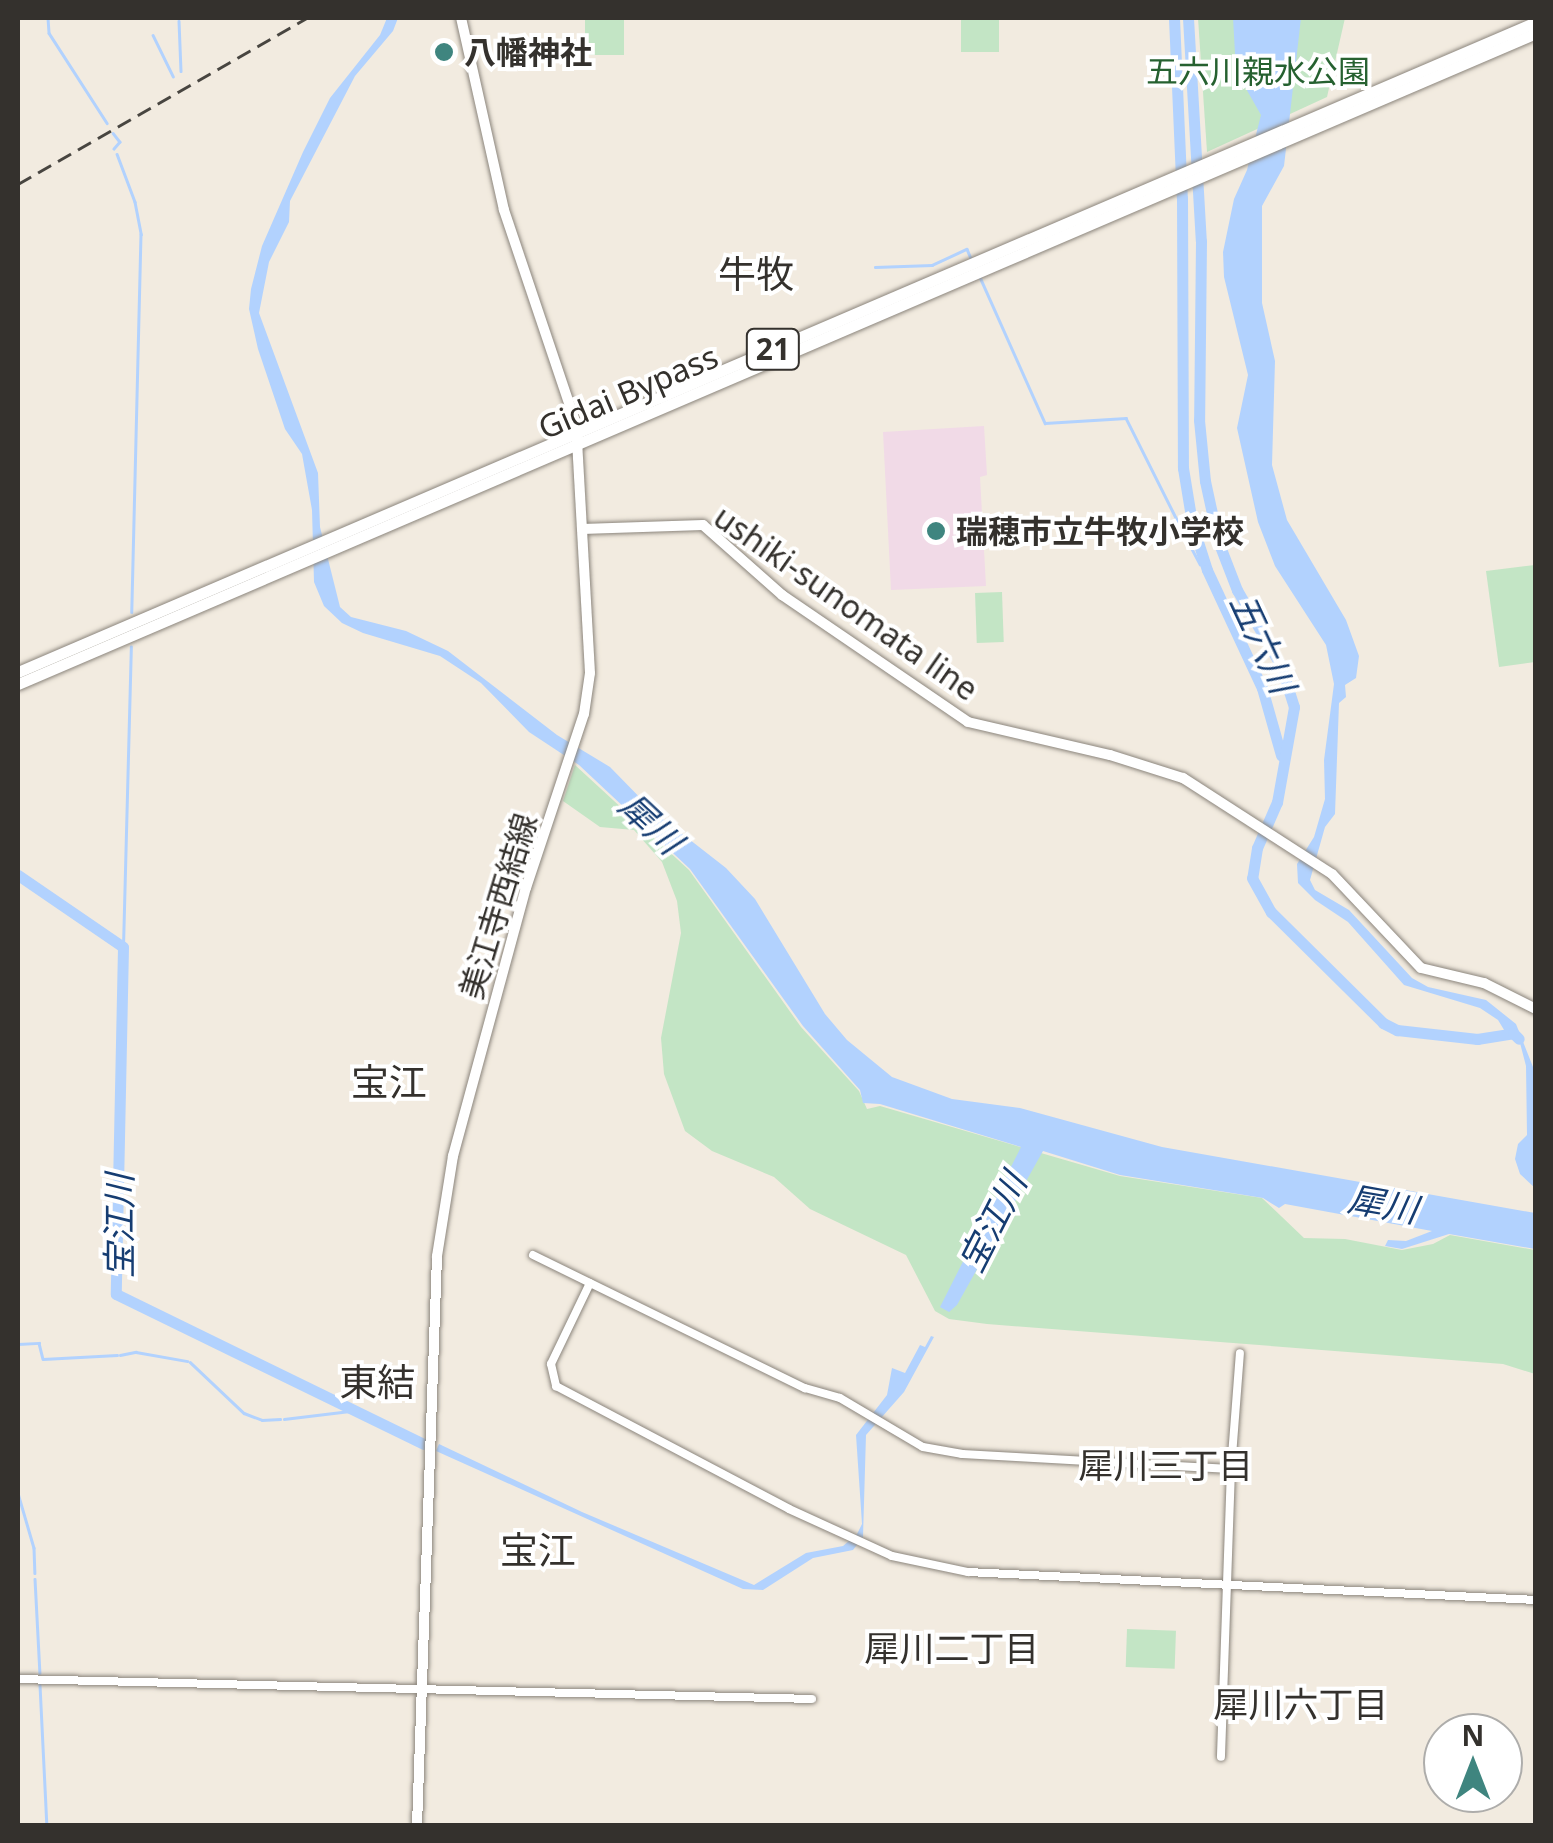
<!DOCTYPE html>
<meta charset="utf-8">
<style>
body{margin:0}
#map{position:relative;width:1553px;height:1843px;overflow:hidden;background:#f2ebe0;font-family:"Noto Sans","Noto Sans JP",sans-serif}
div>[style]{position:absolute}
.education>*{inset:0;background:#f1dae7}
.green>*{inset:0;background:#c3e5c5;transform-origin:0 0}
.water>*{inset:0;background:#b2d2fe}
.stream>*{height:2.5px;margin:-1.25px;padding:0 1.25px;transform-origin:1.25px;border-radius:1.25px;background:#b2d2fe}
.river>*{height:11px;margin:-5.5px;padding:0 5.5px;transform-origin:5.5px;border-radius:5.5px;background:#b2d2fe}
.roads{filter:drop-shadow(0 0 2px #8b857c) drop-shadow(0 0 2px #8b857c)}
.minor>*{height:8px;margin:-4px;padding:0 4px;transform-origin:4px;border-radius:4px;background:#fff}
.major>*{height:10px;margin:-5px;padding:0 5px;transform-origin:5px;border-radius:5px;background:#fff}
.highway>*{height:11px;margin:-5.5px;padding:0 5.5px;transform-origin:5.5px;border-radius:5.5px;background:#fff}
.rail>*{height:2.5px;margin-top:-1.25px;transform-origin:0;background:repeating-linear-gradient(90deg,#484540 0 15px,transparent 0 23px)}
.dots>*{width:28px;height:28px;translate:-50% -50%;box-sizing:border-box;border:5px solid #fff;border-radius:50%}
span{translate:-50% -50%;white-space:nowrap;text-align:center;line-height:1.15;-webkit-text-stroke:8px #fff;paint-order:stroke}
.shield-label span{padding:2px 8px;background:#fff;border:2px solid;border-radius:8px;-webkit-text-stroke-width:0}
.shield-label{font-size:30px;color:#34312d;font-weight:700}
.poi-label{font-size:32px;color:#34312d;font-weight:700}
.left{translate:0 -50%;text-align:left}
.park-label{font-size:32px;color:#266130}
.street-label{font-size:32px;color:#34312d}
.water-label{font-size:35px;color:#163d72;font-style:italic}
.neighbourhood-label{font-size:35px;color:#34312d}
.quarter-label{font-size:38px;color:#34312d}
.frame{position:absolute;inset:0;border:20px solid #34312d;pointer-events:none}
.north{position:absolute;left:1423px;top:1713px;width:100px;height:100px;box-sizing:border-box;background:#fff;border:2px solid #aeadab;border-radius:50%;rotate:0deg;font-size:28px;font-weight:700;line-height:40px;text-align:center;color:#34312d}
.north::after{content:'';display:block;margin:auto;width:35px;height:45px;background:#3f857f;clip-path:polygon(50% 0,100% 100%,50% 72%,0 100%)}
</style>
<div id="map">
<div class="education">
<i style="clip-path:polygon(984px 426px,987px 475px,980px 477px,986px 586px,891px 590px,883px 432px)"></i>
</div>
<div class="green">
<i style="left:585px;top:18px;width:39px;height:37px"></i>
<i style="left:961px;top:18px;width:38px;height:34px"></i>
<i style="clip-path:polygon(1198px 18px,1345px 18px,1327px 97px,1207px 152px)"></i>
<i style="clip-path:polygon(1535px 565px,1535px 662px,1499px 667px,1486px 571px)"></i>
<i style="left:1002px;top:592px;width:50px;height:27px;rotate:88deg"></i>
<i style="clip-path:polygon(575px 765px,689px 870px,801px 1027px,859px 1091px,867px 1109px,880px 1106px,1120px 1176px,1262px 1198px,1304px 1238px,1345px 1239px,1402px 1250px,1433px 1244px,1450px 1235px,1535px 1250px,1535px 1374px,1503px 1364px,987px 1324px,949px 1319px,935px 1311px,906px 1255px,810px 1209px,774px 1177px,712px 1151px,685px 1131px,664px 1074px,661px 1038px,681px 933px,677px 901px,662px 862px,634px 830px,600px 827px,563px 801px)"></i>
<i style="left:1127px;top:1629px;width:49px;height:38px;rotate:2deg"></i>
</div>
<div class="water">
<i style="clip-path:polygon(387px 18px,398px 18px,393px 31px,355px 76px,290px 201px,289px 222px,269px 262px,259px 313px,318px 473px,320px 527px,340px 607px,351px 617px,406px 631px,448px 651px,557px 735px,610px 767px,653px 811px,726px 868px,755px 899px,825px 1014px,847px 1040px,892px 1077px,952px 1099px,1020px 1108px,1162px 1147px,1535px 1213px,1535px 1249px,1449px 1234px,1402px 1249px,1385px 1246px,1388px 1240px,1406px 1241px,1432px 1231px,1285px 1204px,1279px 1208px,1263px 1198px,1120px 1175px,1043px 1151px,957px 1305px,949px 1312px,940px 1307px,1021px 1147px,880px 1104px,863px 1103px,860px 1090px,803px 1026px,690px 869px,579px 765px,529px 732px,481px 683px,440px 656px,363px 633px,342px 623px,324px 606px,314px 582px,312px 510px,302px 454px,285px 429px,258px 349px,249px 309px,251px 289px,262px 246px,303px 152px,330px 98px,380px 35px)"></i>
<i style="clip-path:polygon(1233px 18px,1301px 18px,1284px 166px,1262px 206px,1262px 303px,1275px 361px,1272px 465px,1287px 520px,1346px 620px,1359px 656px,1356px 678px,1345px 685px,1346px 697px,1339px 703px,1335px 814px,1325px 827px,1310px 880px,1315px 890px,1349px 910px,1412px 978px,1428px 987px,1486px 1000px,1516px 1024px,1535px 1072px,1535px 1188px,1520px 1174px,1515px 1159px,1518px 1144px,1527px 1135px,1526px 1066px,1520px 1043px,1509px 1038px,1498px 1020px,1480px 1008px,1404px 985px,1348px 922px,1315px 900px,1298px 883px,1297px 864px,1314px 837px,1325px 799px,1324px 760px,1334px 684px,1326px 645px,1275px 566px,1258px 522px,1237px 428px,1248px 375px,1224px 277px,1223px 252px,1234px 199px,1247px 170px,1261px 115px,1236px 71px)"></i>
<i style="clip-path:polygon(931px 1336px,934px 1337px,904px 1392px,866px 1435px,863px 1537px,853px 1550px,813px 1558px,763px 1590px,743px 1589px,436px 1451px,439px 1444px,582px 1512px,754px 1585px,806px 1553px,843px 1546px,857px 1534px,862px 1524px,856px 1435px,887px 1395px,892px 1368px,905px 1373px,920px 1345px,925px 1347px)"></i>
</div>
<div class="stream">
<i style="left:48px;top:18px;width:15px;rotate:86deg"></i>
<i style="left:49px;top:33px;width:107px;rotate:57.2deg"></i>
<i style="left:179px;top:21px;width:50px;rotate:87.7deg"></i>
<i style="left:153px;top:35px;width:46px;rotate:64deg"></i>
<i style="left:113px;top:133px;width:11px;rotate:52deg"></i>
<i style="left:120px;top:142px;width:9px;rotate:131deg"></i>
<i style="left:117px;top:154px;width:51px;rotate:69.4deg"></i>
<i style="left:135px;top:202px;width:33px;rotate:79deg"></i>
<i style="left:141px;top:234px;width:378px;rotate:91.4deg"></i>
<i style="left:875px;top:267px;width:57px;rotate:-2deg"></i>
<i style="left:932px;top:265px;width:38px;rotate:-25deg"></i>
<i style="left:967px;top:249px;width:13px;rotate:67deg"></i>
<i style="left:980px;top:277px;width:160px;rotate:66deg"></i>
<i style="left:1045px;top:423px;width:81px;rotate:-3.5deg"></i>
<i style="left:1126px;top:418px;width:123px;rotate:63.4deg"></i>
<i style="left:1181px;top:528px;width:41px;rotate:62.2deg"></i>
<i style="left:1200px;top:564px;width:4px;rotate:-27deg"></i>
<i style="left:123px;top:947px;width:300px;rotate:-88.5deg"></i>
<i style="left:18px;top:1344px;width:21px;rotate:-3deg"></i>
<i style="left:39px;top:1343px;width:16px;rotate:76deg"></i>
<i style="left:43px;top:1359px;width:74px;rotate:-3.1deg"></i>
<i style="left:120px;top:1355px;width:16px;rotate:-11deg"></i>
<i style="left:136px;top:1352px;width:52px;rotate:10deg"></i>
<i style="left:190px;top:1362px;width:74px;rotate:43.4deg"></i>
<i style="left:244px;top:1413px;width:19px;rotate:21deg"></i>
<i style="left:262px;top:1420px;width:18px;rotate:-3deg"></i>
<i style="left:284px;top:1419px;width:66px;rotate:-6.9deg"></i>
<i style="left:18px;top:1493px;width:57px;rotate:73.8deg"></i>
<i style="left:34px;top:1548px;width:25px;rotate:88deg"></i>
<i style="left:35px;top:1579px;width:94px;rotate:87deg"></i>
<i style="left:40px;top:1685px;width:141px;rotate:87.2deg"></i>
</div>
<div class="river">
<i style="left:1174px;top:18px;width:180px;rotate:87.5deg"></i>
<i style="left:1182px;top:198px;width:270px;rotate:89.8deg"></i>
<i style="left:1183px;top:468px;width:56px;rotate:80.7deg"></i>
<i style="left:1192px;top:523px;width:49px;rotate:72.3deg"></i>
<i style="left:1207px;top:570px;width:130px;rotate:65deg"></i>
<i style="left:1262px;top:688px;width:70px;rotate:74.2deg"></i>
<i style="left:1188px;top:18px;width:223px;rotate:86.7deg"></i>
<i style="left:1201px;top:241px;width:179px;rotate:90.6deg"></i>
<i style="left:1199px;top:420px;width:61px;rotate:84.4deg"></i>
<i style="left:1205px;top:481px;width:61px;rotate:77.8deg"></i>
<i style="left:1218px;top:541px;width:53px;rotate:68.8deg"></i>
<i style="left:1237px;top:590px;width:88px;rotate:59.9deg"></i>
<i style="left:1281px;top:666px;width:43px;rotate:72.4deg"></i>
<i style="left:1294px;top:707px;width:97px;rotate:100.1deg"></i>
<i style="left:1277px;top:802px;width:50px;rotate:113.5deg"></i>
<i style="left:1257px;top:848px;width:30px;rotate:99deg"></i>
<i style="left:1252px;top:878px;width:39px;rotate:61deg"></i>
<i style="left:1271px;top:912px;width:158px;rotate:44.7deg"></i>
<i style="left:1383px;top:1023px;width:16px;rotate:27deg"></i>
<i style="left:1397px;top:1030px;width:81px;rotate:6.4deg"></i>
<i style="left:1477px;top:1039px;width:36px;rotate:-9deg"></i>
<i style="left:1513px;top:1033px;width:8px;rotate:45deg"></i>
<i style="left:18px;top:875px;width:127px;rotate:34.4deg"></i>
<i style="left:123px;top:947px;width:347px;rotate:91.2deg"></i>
<i style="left:116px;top:1294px;width:342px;rotate:26deg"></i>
</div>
<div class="roads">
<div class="minor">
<i style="left:533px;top:1255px;width:303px;rotate:26.1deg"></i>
<i style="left:805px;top:1388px;width:36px;rotate:16deg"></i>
<i style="left:840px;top:1398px;width:96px;rotate:30.6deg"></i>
<i style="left:923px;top:1447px;width:40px;rotate:10deg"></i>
<i style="left:962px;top:1454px;width:269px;rotate:3.2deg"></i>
<i style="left:1231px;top:1469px;width:288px;rotate:92deg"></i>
<i style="left:590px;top:1283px;width:90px;rotate:115.7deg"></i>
<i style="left:551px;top:1364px;width:23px;rotate:77deg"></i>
<i style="left:556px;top:1386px;width:263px;rotate:27.8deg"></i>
<i style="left:789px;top:1509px;width:113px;rotate:24.5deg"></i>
<i style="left:892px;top:1556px;width:78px;rotate:11.9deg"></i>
<i style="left:968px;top:1572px;width:569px;rotate:2.82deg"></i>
<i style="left:1231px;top:1469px;width:116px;rotate:-85.6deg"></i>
<i style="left:18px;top:1679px;width:794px;rotate:1.44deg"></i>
</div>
<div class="major">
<i style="left:582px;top:529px;width:121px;rotate:-1.9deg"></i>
<i style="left:703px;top:525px;width:106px;rotate:41.5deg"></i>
<i style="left:782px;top:595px;width:225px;rotate:34.3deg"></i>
<i style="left:968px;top:722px;width:146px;rotate:13.1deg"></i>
<i style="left:1110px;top:755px;width:77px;rotate:17.5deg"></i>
<i style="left:1183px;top:778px;width:177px;rotate:32.8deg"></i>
<i style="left:1332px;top:874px;width:129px;rotate:46.6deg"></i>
<i style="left:1421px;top:968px;width:65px;rotate:13.4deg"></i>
<i style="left:1484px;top:983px;width:58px;rotate:26.6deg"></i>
<i style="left:417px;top:1826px;width:570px;rotate:-87.99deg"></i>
<i style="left:437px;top:1256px;width:101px;rotate:-80.9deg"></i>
<i style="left:453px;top:1156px;width:278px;rotate:-74.8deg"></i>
<i style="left:526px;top:888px;width:183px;rotate:-71.6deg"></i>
<i style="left:584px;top:714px;width:41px;rotate:-81.7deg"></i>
<i style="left:590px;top:673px;width:249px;rotate:-93.2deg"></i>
<i style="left:576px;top:424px;width:226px;rotate:-108.6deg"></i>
<i style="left:504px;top:210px;width:197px;rotate:-102.6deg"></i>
</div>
<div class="highway">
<i style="left:18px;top:672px;width:1651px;rotate:-23.18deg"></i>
<i style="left:18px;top:684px;width:1652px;rotate:-23.21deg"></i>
</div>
</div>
<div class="rail">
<i style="left:18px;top:184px;width:333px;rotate:-29.9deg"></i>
</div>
<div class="dots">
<i style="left:444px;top:52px;background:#3f857f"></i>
<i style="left:936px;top:531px;background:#3f857f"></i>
</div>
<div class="shield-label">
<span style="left:773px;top:349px">21</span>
</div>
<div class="poi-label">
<span class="left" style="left:464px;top:52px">八幡神社</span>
<span class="left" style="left:956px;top:531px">瑞穂市立牛牧小学校</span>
</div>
<div class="park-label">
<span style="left:1258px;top:71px">五六川親水公園</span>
</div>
<div class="street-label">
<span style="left:628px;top:392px;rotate:-23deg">Gidai Bypass</span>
<span style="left:846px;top:603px;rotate:35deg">ushiki-sunomata line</span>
<span style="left:498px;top:906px;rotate:-73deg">美江寺西結線</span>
</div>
<div class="water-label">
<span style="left:1263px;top:643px;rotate:65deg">五六川</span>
<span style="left:651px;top:823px;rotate:43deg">犀川</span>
<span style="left:1383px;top:1204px;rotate:10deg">犀川</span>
<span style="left:992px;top:1222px;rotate:-63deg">宝江川</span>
<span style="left:119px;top:1226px;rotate:-90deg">宝江川</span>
</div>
<div class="neighbourhood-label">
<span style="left:1166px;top:1465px">犀川三丁目</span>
<span style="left:952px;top:1648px">犀川二丁目</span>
<span style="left:1301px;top:1704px">犀川六丁目</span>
</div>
<div class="quarter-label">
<span style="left:756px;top:274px">牛牧</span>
<span style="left:389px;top:1082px">宝江</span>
<span style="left:377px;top:1382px">東結</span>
<span style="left:538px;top:1550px">宝江</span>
</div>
<div class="frame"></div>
<div class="north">N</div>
</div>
